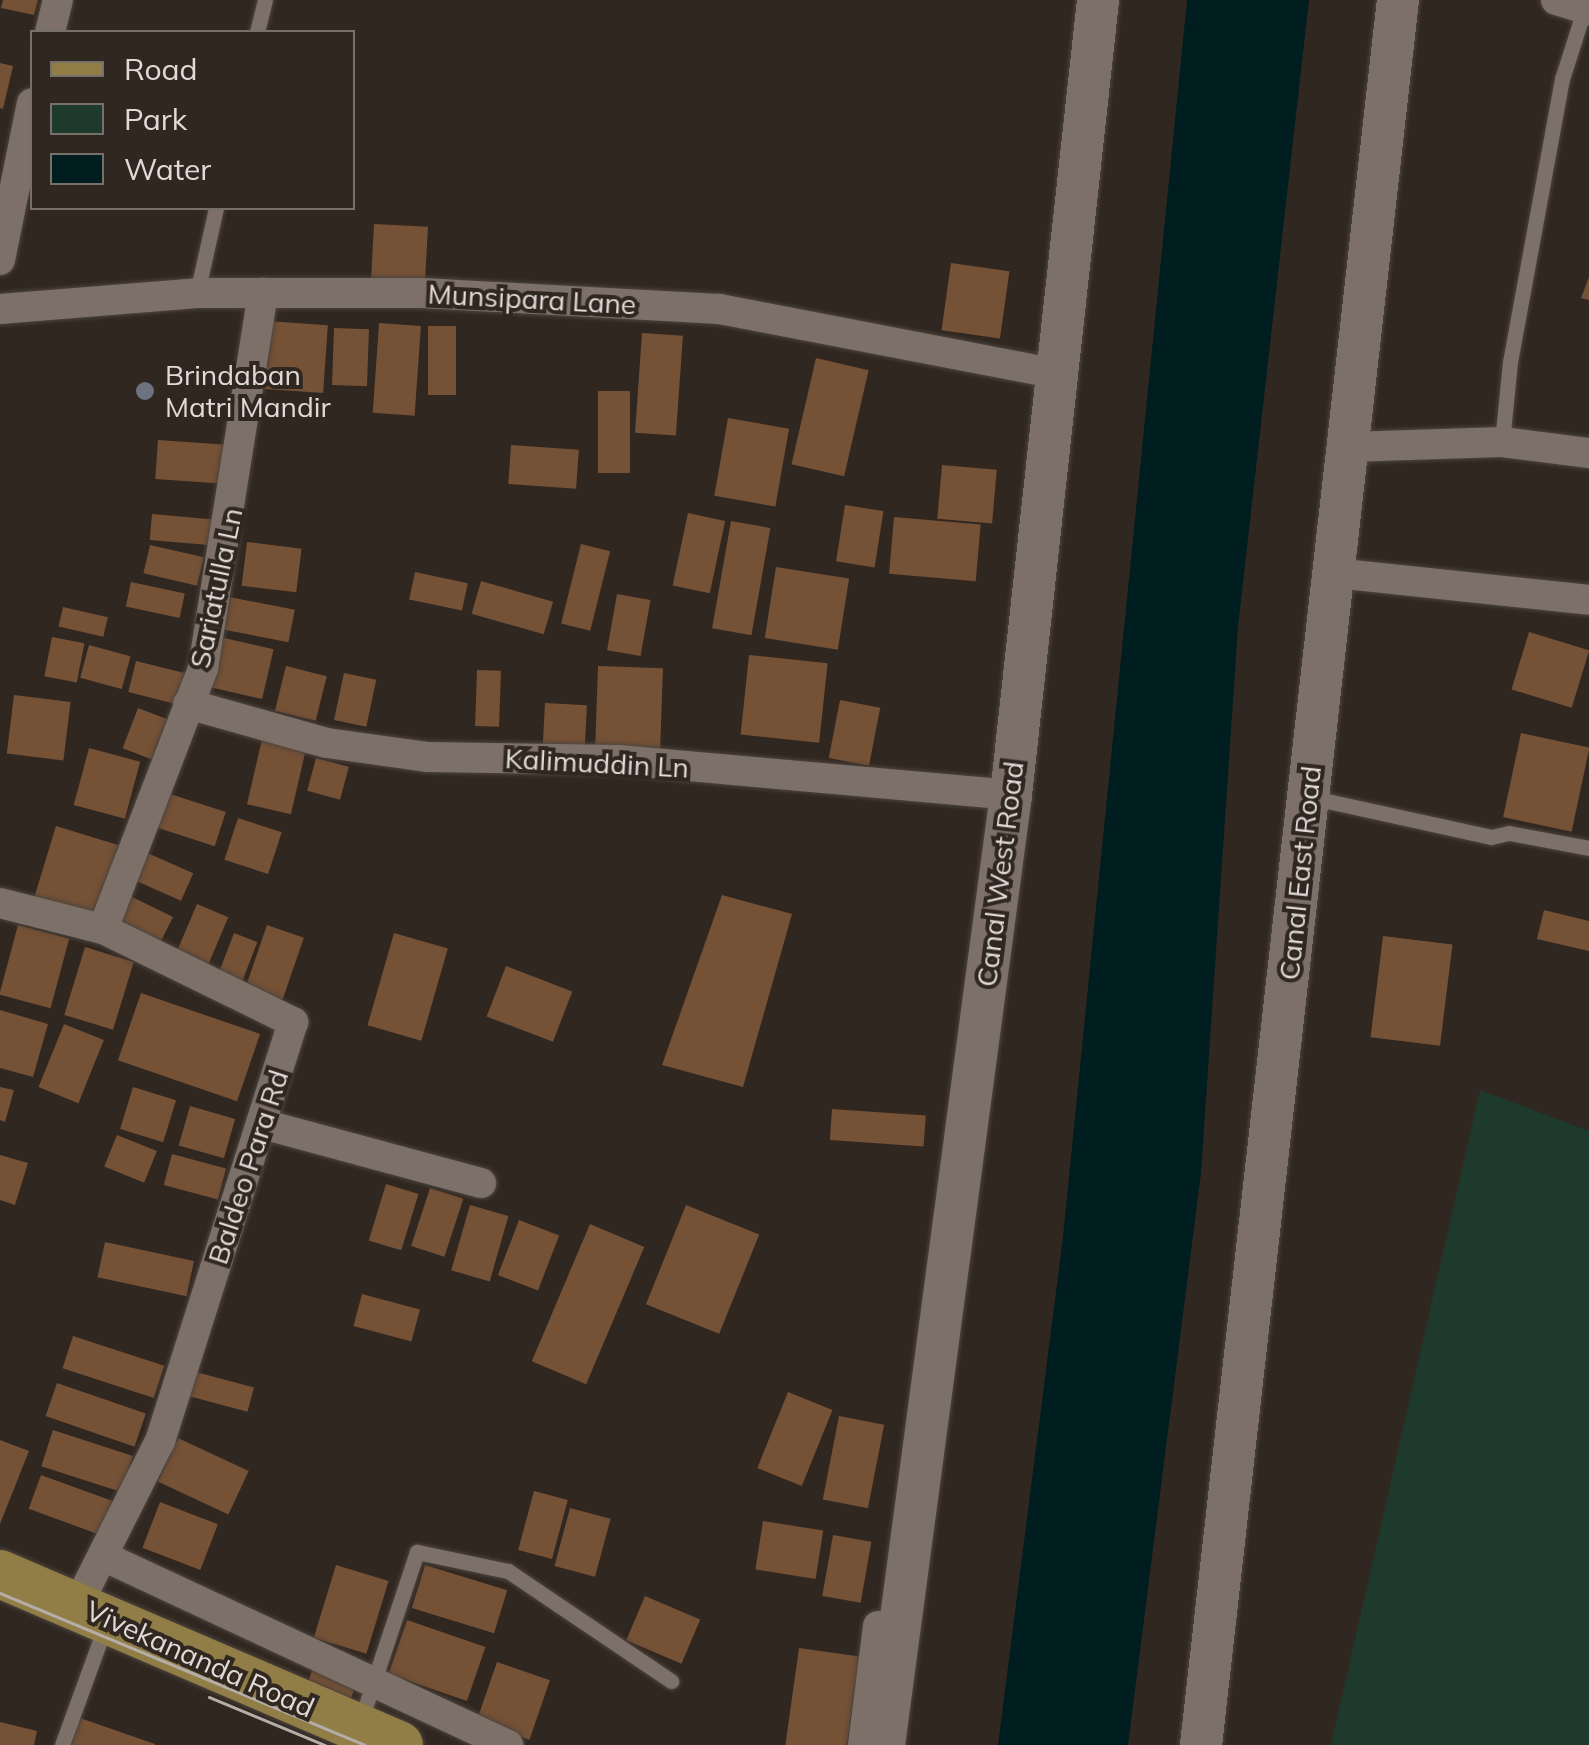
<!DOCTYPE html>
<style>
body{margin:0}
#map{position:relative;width:1589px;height:1745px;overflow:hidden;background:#302720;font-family:Mulish,sans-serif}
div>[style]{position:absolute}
.green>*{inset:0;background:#1e3a2d}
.water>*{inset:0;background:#001e1f}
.building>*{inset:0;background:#755136;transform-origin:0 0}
.roads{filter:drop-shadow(0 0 2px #4c443e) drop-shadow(0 0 2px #4c443e)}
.service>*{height:15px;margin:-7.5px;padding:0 7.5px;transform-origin:7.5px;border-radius:7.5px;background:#7c7068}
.minor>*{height:30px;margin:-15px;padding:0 15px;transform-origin:15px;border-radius:15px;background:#7c7068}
.secondary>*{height:42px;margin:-21px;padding:0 21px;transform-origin:21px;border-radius:21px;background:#7c7068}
.primary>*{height:48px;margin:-24px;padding:0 24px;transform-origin:24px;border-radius:24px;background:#917d46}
.tram>*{height:2.5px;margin:-1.25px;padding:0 1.25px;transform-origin:1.25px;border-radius:1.25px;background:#b4ada8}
.dots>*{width:28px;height:28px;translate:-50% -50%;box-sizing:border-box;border:5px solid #302720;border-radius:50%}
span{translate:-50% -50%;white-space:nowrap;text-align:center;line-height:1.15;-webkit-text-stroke:8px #302720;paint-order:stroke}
.street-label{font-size:28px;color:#e1dad6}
.poi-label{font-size:28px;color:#e1dad6}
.left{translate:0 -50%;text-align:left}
.legend{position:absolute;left:30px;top:30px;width:325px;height:180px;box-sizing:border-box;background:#302720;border:2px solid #776f69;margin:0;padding:12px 18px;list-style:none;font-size:30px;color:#e1dad6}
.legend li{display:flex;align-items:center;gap:20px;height:50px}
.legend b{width:50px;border:2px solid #776f69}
</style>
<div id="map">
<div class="green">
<i style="clip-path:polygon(1480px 1090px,1589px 1131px,1589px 1745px,1331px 1745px)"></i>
</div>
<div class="water">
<i style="clip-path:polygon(1187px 0,1309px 0,1238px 627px,1201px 1173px,1128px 1745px,998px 1745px,1063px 1237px)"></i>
</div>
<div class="building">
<i style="clip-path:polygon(3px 0,38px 0,34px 15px,1px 8px)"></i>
<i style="clip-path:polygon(0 63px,13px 66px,3px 109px,0 108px)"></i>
<i style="left:374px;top:224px;width:54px;height:58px;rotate:3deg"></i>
<i style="left:951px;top:263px;width:59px;height:68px;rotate:8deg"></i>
<i style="clip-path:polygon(1589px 277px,1589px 300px,1581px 298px)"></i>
<i style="left:267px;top:321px;width:61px;height:68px;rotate:4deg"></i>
<i style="left:379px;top:323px;width:42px;height:90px;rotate:4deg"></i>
<i style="left:428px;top:326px;width:28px;height:69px"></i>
<i style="left:334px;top:328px;width:35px;height:57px;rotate:2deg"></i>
<i style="left:642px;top:333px;width:41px;height:100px;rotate:4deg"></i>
<i style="left:816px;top:358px;width:54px;height:109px;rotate:13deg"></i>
<i style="left:598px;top:391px;width:32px;height:82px"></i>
<i style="left:728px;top:418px;width:62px;height:79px;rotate:10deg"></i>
<i style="left:158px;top:440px;width:69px;height:39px;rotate:4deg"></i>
<i style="left:511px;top:445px;width:68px;height:39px;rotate:4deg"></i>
<i style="left:942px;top:465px;width:55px;height:54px;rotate:5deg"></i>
<i style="left:845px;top:505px;width:39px;height:57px;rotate:9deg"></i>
<i style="left:688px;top:513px;width:38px;height:74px;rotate:12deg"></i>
<i style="left:152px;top:514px;width:62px;height:26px;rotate:5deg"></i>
<i style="left:894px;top:517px;width:87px;height:57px;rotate:5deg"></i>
<i style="left:731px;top:521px;width:40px;height:109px;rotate:10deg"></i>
<i style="left:247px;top:542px;width:55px;height:44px;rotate:7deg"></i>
<i style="left:581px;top:544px;width:30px;height:82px;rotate:14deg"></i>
<i style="left:150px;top:545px;width:55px;height:29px;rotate:13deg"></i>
<i style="left:776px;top:567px;width:74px;height:72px;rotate:9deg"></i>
<i style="left:415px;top:572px;width:54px;height:28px;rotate:12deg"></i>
<i style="left:481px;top:581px;width:75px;height:34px;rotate:16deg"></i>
<i style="left:131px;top:582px;width:55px;height:25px;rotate:12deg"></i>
<i style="left:617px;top:594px;width:34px;height:57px;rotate:10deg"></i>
<i style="left:229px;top:597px;width:67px;height:33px;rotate:11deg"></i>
<i style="left:63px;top:607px;width:46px;height:20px;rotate:13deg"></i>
<i style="left:1529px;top:632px;width:63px;height:60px;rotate:17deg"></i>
<i style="left:52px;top:637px;width:33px;height:40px;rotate:11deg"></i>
<i style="left:220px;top:637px;width:55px;height:51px;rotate:13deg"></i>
<i style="left:89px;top:645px;width:43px;height:34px;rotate:15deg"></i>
<i style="left:749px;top:655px;width:79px;height:80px;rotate:6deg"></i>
<i style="left:136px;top:661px;width:50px;height:32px;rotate:14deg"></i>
<i style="left:286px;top:666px;width:42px;height:46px;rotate:14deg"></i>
<i style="left:598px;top:666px;width:65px;height:83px;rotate:2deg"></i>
<i style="left:477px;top:670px;width:24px;height:56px;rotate:2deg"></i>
<i style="left:344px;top:673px;width:33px;height:48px;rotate:12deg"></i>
<i style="left:14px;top:695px;width:57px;height:59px;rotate:7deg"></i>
<i style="left:840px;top:700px;width:41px;height:59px;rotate:11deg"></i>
<i style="left:545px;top:703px;width:42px;height:46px;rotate:3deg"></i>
<i style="left:138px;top:708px;width:31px;height:43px;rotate:21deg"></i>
<i style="left:1521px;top:733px;width:70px;height:86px;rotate:12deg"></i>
<i style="left:263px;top:735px;width:45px;height:71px;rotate:13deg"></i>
<i style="left:89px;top:748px;width:53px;height:59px;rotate:15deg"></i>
<i style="left:316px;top:758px;width:34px;height:34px;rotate:15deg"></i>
<i style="left:164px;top:792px;width:65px;height:36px;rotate:18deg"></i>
<i style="left:238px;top:818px;width:46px;height:44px;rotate:18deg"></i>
<i style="left:56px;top:826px;width:65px;height:77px;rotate:17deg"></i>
<i style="left:143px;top:851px;width:55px;height:30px;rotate:24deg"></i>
<i style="clip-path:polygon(124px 893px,173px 917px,157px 949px,122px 932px)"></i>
<i style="clip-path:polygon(722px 895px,792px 914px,743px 1087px,662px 1065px)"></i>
<i style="left:197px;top:904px;width:34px;height:52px;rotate:23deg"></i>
<i style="clip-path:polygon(1544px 910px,1589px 921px,1589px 951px,1537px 939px)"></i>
<i style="left:18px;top:925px;width:53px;height:72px;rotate:15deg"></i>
<i style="left:267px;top:925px;width:39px;height:68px;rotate:19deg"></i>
<i style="left:234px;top:933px;width:25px;height:46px;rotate:21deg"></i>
<i style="left:394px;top:933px;width:56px;height:96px;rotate:16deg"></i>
<i style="left:1383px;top:936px;width:70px;height:102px;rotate:7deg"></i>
<i style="left:85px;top:947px;width:51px;height:71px;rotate:17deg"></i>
<i style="left:506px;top:966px;width:71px;height:54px;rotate:21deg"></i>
<i style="left:141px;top:993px;width:126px;height:71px;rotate:19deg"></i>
<i style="clip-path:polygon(0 1010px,48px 1024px,33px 1077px,0 1068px)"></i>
<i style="left:64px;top:1024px;width:43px;height:68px;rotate:22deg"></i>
<i style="clip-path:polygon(0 1087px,14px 1090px,5px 1122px,0 1120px)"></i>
<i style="left:133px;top:1087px;width:45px;height:44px;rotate:17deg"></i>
<i style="left:190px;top:1106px;width:47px;height:41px;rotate:16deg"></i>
<i style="left:832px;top:1109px;width:94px;height:31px;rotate:4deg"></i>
<i style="left:117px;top:1135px;width:43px;height:34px;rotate:22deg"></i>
<i style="left:172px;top:1154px;width:56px;height:32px;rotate:15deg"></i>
<i style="clip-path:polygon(0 1155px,28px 1163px,15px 1205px,0 1200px)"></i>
<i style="left:386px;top:1184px;width:34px;height:59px;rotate:17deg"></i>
<i style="left:430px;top:1188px;width:35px;height:61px;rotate:18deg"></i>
<i style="left:470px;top:1205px;width:40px;height:68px;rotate:16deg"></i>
<i style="left:686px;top:1205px;width:79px;height:107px;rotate:22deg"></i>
<i style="left:519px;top:1220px;width:43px;height:59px;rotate:21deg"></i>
<i style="left:590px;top:1224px;width:59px;height:149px;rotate:23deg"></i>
<i style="left:105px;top:1242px;width:91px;height:36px;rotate:12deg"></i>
<i style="left:362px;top:1294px;width:60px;height:33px;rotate:15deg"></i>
<i style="left:73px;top:1336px;width:96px;height:34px;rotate:18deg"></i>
<i style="left:196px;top:1372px;width:60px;height:25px;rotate:15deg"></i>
<i style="left:57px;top:1383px;width:94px;height:35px;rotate:19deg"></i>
<i style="left:788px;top:1392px;width:48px;height:82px;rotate:22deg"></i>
<i style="left:839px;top:1416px;width:46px;height:85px;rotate:11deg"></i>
<i style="left:53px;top:1430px;width:84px;height:38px;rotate:18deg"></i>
<i style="left:178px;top:1438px;width:78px;height:48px;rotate:25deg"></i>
<i style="clip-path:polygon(0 1440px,29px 1451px,0 1524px)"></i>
<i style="left:41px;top:1475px;width:85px;height:36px;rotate:20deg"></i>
<i style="left:534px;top:1491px;width:35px;height:61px;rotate:15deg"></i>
<i style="left:160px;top:1502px;width:62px;height:49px;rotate:21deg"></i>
<i style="left:570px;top:1508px;width:42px;height:60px;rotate:15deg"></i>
<i style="left:763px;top:1521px;width:61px;height:49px;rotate:9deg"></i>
<i style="left:833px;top:1535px;width:39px;height:62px;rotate:10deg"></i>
<i style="left:336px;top:1565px;width:55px;height:76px;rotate:17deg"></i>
<i style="left:425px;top:1565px;width:86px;height:45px;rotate:17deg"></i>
<i style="left:645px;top:1596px;width:60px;height:48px;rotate:23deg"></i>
<i style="left:407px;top:1620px;width:83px;height:57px;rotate:19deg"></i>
<i style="left:799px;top:1648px;width:61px;height:98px;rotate:8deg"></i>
<i style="left:497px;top:1662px;width:56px;height:63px;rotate:19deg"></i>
<i style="left:313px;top:1668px;width:46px;height:20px;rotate:20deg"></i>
<i style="clip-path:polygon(80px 1718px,155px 1744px,155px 1745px,71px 1745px)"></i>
<i style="clip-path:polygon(0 1722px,37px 1731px,34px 1745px,0 1745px)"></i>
</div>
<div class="roads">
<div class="service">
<i style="left:257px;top:32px;width:33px;rotate:-76deg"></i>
<i style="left:197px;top:293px;width:87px;rotate:-77.4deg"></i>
<i style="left:1502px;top:442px;width:80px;rotate:-84.3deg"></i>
<i style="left:1510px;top:362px;width:288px;rotate:-79.6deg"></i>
<i style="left:1562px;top:79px;width:79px;rotate:-72.3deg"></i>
<i style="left:1309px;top:797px;width:186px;rotate:12.4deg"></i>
<i style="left:1491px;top:837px;width:18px;rotate:-13deg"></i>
<i style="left:1509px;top:833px;width:81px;rotate:10.6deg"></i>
<i style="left:361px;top:1720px;width:177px;rotate:-71.6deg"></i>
<i style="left:417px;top:1552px;width:93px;rotate:11.8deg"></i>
<i style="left:508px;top:1571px;width:197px;rotate:34deg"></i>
<i style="left:62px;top:1745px;width:126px;rotate:-70deg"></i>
</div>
<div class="minor">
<i style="left:1556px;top:0;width:34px;rotate:17deg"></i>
<i style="left:50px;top:32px;width:33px;rotate:-76deg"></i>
<i style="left:0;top:260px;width:160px;rotate:-78.5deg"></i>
<i style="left:0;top:309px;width:198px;rotate:-4.6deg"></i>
<i style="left:197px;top:293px;width:226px"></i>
<i style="left:423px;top:293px;width:297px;rotate:3.1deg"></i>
<i style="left:720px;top:309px;width:344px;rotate:10.9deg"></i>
<i style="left:1348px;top:447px;width:154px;rotate:-1.9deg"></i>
<i style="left:1502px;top:442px;width:88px;rotate:7.2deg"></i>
<i style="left:1334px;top:573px;width:256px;rotate:6deg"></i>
<i style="left:188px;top:704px;width:144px;rotate:15.7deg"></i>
<i style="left:327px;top:743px;width:102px;rotate:7.9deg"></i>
<i style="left:428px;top:757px;width:192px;rotate:0.9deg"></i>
<i style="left:620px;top:760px;width:393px;rotate:5.1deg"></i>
<i style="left:0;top:903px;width:106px;rotate:14.2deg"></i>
<i style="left:103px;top:929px;width:212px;rotate:26.1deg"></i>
<i style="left:293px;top:1022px;width:440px;rotate:107.6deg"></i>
<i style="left:160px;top:1441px;width:182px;rotate:116.7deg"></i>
<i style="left:103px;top:929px;width:280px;rotate:-69deg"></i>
<i style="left:203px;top:668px;width:380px;rotate:-80.9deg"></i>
<i style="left:262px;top:1124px;width:227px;rotate:15.1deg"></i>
<i style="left:105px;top:1557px;width:445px;rotate:25deg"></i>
<i style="left:863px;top:1745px;width:120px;rotate:-82.8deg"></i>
</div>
<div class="secondary">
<i style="left:884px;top:1745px;width:958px;rotate:-82.39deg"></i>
<i style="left:1011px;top:795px;width:800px;rotate:-83.75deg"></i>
<i style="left:1201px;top:1745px;width:1756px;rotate:-83.56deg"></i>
</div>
<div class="primary">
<i style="left:0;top:1574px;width:434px;rotate:23.2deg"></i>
</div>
</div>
<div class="tram">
<i style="left:0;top:1593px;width:395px;rotate:22.6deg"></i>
<i style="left:209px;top:1697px;width:126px;rotate:22.5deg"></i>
</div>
<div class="dots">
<i style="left:145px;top:391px;background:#6b7280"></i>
</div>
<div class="street-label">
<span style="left:532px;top:299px;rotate:3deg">Munsipara Lane</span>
<span style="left:216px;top:588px;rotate:-78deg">Sariatulla Ln</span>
<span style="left:597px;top:763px;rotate:3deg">Kalimuddin Ln</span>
<span style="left:1300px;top:873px;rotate:-84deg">Canal East Road</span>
<span style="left:1000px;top:874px;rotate:-83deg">Canal West Road</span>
<span style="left:248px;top:1167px;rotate:-72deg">Baldeo Para Rd</span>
<span style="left:200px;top:1659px;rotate:24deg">Vivekananda Road</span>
</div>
<div class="poi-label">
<span class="left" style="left:165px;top:391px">Brindaban<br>Matri Mandir</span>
</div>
<ul class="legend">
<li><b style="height:12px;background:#917d46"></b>Road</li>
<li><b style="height:28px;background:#1e3a2d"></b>Park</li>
<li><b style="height:28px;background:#001e1f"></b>Water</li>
</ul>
</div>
